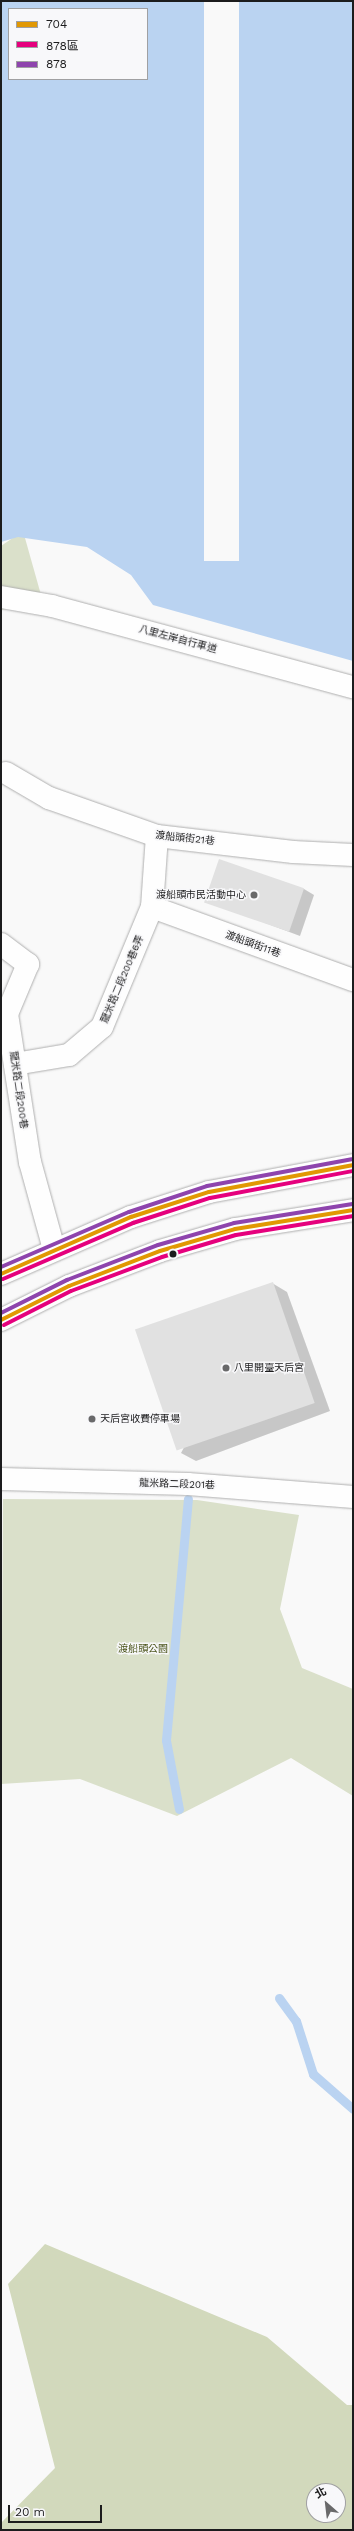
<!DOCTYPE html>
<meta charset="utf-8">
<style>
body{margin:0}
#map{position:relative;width:354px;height:2531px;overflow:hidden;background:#f9f9f9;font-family:"Work Sans","Noto Sans TC",sans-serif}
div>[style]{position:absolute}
.green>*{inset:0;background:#dae0ca}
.forest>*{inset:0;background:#d2d9bc}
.water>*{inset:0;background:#bad3f1}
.pier>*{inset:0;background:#f9f9f9;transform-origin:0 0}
.shadow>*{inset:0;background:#0003}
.stream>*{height:9px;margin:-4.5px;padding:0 4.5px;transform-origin:4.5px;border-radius:4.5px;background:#bad3f1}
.building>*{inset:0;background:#e1e1e1;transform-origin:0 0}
.roads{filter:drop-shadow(0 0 1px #afafaf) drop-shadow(0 0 1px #afafaf)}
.street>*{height:22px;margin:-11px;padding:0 11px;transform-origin:11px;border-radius:11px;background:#fefefe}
.primary>*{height:22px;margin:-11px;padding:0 11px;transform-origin:11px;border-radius:11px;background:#fefefe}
.bus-1>*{height:4px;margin:-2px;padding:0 2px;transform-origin:2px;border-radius:2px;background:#e19803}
.bus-2>*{height:4px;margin:-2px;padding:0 2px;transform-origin:2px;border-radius:2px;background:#e5007d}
.bus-3>*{height:4px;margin:-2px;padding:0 2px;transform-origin:2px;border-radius:2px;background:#8e44ad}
.dots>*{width:11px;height:11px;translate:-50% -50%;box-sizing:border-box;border:2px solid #f8f8fa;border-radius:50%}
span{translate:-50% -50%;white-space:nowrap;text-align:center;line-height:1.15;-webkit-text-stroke:3px #f8f8fa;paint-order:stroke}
.street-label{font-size:10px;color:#1c1c1d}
.poi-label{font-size:10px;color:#1c1c1d}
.right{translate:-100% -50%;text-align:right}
.left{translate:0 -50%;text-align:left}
.park-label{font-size:10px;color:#4a541a}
.frame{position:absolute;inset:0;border:2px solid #1c1c1d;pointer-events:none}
.legend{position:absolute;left:8px;top:8px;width:140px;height:72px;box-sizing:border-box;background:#f8f8fa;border:1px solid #a0a0a2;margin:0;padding:5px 7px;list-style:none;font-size:12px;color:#1c1c1d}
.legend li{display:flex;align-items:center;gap:8px;height:20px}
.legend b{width:20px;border:1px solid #a0a0a2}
.north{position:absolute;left:306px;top:2483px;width:40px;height:40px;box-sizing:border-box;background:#f8f8fa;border:1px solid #a0a0a2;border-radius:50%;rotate:332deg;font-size:11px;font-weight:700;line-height:16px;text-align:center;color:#1c1c1d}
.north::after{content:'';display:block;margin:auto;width:14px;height:18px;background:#69696a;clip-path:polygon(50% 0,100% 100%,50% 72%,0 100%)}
.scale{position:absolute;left:8px;top:2505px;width:94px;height:18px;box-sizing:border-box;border:2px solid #1c1c1d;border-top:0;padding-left:5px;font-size:12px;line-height:14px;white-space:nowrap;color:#1c1c1d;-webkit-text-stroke:3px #f8f8fa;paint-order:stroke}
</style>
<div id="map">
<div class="green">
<i style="clip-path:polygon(23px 531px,43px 602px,1px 610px,1px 546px)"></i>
<i style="clip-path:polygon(3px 1499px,197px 1500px,299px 1515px,280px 1609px,302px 1668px,353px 1689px,353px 1796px,291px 1758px,177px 1816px,80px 1779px,1px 1784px)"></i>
</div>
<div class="forest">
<i style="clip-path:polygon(evenodd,45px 2244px,267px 2337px,347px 2405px,353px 2405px,353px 2530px,1px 2530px,1px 2523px,55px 2468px,8px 2284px,45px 2244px,314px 2491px,338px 2491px,338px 2515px,314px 2515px,314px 2491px)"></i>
</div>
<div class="water">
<i style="clip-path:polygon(evenodd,1px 1px,353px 1px,353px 661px,153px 605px,131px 575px,87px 547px,18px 537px,1px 542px,1px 1px,9px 9px,147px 9px,147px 79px,9px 79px,9px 9px)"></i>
</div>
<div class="pier">
<i style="left:204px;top:1px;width:35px;height:560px"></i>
</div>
<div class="shadow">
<i style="clip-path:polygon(304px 889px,314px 895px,300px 936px,206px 901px)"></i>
<i style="clip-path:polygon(272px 1283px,287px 1292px,330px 1411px,196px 1461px,181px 1453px)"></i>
</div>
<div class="stream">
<i style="left:179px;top:1809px;width:70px;rotate:-100.7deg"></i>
<i style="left:166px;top:1740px;width:242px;rotate:-84.8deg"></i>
<i style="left:279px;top:1998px;width:29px;rotate:54deg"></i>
<i style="left:296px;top:2021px;width:56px;rotate:72.2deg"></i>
<i style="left:313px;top:2074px;width:53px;rotate:41.2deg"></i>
</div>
<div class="building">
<i style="left:219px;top:859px;width:90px;height:46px;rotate:19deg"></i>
<i style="left:273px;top:1282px;width:128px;height:146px;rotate:71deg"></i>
</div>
<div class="roads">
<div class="street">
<i style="left:1px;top:597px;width:52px;rotate:10deg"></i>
<i style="left:52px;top:606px;width:312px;rotate:15.1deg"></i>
<i style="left:6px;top:773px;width:50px;rotate:30.2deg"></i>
<i style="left:49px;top:798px;width:114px;rotate:19.4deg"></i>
<i style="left:157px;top:836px;width:137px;rotate:6.7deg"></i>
<i style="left:293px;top:852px;width:60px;rotate:2.9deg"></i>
<i style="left:152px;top:907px;width:214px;rotate:20deg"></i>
<i style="left:1px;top:944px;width:34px;rotate:37deg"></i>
<i style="left:28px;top:964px;width:54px;rotate:112.8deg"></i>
<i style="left:7px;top:1014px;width:150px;rotate:81.2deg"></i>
<i style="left:30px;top:1162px;width:90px;rotate:74.6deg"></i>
<i style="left:15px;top:1064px;width:55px;rotate:-9.5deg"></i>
<i style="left:69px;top:1055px;width:43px;rotate:-40.3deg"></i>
<i style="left:102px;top:1027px;width:130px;rotate:-67.4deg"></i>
<i style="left:152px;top:907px;width:71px;rotate:-86deg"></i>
<i style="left:1px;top:1479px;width:187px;rotate:1.5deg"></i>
<i style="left:188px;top:1484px;width:166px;rotate:4.5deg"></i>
</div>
<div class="primary">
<i style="left:1px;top:1274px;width:142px;rotate:-23.7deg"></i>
<i style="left:131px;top:1217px;width:82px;rotate:-17.8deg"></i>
<i style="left:209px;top:1192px;width:147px;rotate:-10.6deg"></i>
<i style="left:1px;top:1320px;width:76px;rotate:-26.6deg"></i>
<i style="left:69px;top:1286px;width:97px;rotate:-21deg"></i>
<i style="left:160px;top:1251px;width:78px;rotate:-16.3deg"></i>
<i style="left:235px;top:1229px;width:120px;rotate:-9.1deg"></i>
</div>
</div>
<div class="bus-1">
<i style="left:1px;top:1274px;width:142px;rotate:-23.7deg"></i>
<i style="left:131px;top:1217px;width:82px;rotate:-17.8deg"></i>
<i style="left:209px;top:1192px;width:147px;rotate:-10.6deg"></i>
<i style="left:1px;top:1320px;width:76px;rotate:-26.6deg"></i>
<i style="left:69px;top:1286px;width:97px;rotate:-21deg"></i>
<i style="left:160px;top:1251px;width:78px;rotate:-16.3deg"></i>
<i style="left:235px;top:1229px;width:120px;rotate:-9.1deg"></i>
</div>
<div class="bus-2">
<i style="left:3px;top:1279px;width:142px;rotate:-23.3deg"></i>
<i style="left:133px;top:1223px;width:81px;rotate:-18deg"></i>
<i style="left:210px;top:1198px;width:146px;rotate:-10.7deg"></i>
<i style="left:4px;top:1325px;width:75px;rotate:-26.9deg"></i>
<i style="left:71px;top:1291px;width:97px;rotate:-20.5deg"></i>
<i style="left:162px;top:1257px;width:77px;rotate:-16.6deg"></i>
<i style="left:236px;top:1235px;width:119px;rotate:-9.2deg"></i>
</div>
<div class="bus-3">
<i style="left:1px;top:1267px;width:139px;rotate:-23.3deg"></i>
<i style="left:129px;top:1212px;width:82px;rotate:-18.4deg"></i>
<i style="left:207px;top:1186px;width:147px;rotate:-10.5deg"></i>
<i style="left:1px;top:1313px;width:74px;rotate:-26.6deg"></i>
<i style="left:67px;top:1280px;width:97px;rotate:-21deg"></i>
<i style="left:158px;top:1245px;width:79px;rotate:-16.1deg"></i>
<i style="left:234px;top:1223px;width:120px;rotate:-9.1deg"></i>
</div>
<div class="dots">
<i style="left:254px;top:895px;background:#69696a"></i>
<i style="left:173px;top:1254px;background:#1c1c1d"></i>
<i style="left:226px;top:1368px;background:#69696a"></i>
<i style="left:92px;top:1419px;background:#69696a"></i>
</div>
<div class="street-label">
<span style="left:178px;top:639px;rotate:15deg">八里左岸自行車道</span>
<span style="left:185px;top:838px;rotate:6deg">渡船頭街21巷</span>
<span style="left:253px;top:944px;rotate:20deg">渡船頭街11巷</span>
<span style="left:122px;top:979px;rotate:-67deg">龍米路二段200巷6弄</span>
<span style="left:19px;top:1090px;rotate:82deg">龍米路二段200巷</span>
<span style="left:177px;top:1484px;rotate:2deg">龍米路二段201巷</span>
</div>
<div class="poi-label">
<span class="right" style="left:246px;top:895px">渡船頭市民活動中心</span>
<span class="left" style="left:234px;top:1368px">八里開臺天后宮</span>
<span class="left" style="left:100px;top:1419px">天后宮收費停車場</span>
</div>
<div class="park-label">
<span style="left:143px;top:1649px">渡船頭公園</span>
</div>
<div class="frame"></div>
<ul class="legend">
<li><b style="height:5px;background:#e19803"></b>704</li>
<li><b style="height:5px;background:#e5007d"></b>878區</li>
<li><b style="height:5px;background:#8e44ad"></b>878</li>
</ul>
<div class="north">北</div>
<div class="scale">20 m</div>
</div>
